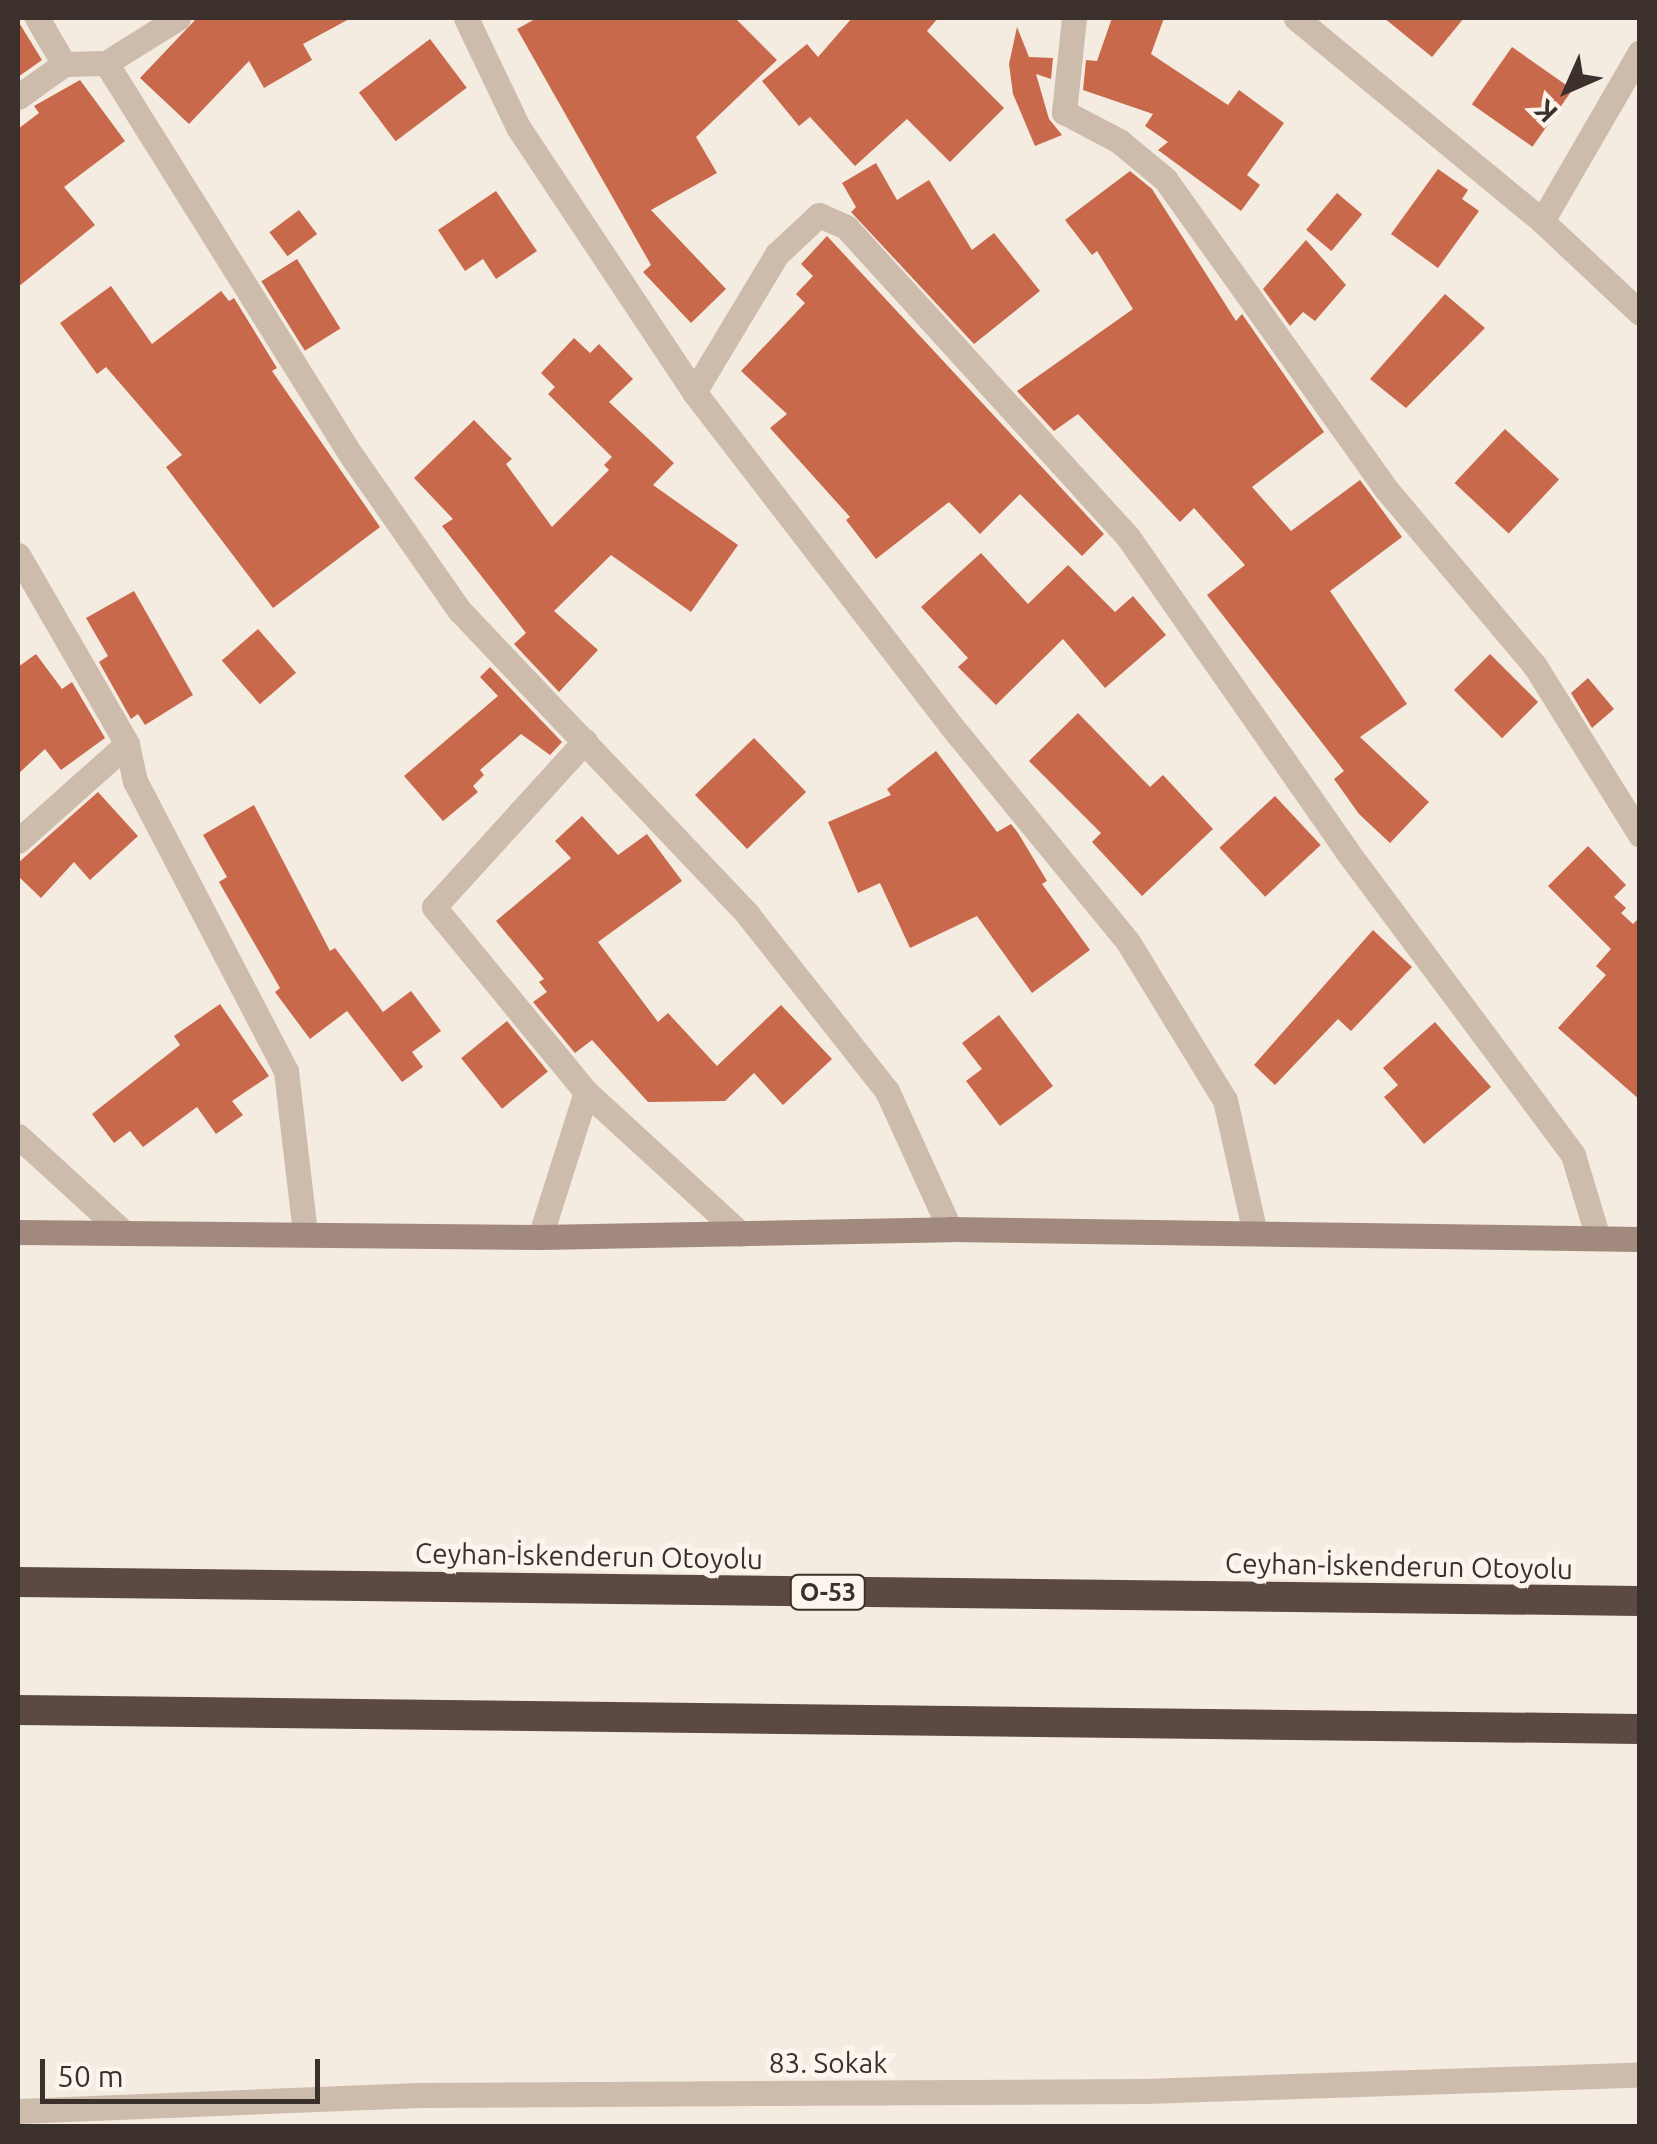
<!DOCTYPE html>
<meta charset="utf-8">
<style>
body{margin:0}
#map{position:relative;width:1657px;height:2144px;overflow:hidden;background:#f4ebe1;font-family:Ubuntu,sans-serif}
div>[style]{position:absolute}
.building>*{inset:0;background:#c8694b;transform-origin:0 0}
.street>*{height:25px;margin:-12.5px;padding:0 12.5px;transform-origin:12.5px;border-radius:12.5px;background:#cdbbac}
.secondary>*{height:25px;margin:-12.5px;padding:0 12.5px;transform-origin:12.5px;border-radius:12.5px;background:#a18a7d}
.highway>*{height:30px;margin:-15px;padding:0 15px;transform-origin:15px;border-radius:15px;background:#5c4a42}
span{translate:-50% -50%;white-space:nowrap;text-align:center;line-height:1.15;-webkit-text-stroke:10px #fbf5ee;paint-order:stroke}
.shield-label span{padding:2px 8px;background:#fbf5ee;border:2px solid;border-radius:8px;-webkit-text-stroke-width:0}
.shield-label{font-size:25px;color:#3b302b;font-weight:700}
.street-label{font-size:28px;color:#3b302b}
.frame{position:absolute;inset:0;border:20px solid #3b302b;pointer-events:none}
.north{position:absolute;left:1517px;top:40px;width:100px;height:100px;-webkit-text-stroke:8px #fbf5ee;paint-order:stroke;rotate:225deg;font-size:28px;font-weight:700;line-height:40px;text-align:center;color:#3b302b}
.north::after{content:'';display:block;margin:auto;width:35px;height:45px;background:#3b302b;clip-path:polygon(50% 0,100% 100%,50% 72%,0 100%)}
.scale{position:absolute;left:40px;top:2059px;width:280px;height:45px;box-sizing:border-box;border:5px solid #3b302b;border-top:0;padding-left:12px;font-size:30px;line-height:35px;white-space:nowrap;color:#3b302b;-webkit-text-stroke:8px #fbf5ee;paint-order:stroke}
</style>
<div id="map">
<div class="building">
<i style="clip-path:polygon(197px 18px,351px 18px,303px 44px,312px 60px,264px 88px,249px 61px,189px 124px,140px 78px)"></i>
<i style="clip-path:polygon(537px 18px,735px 18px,777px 60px,696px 137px,717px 173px,651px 210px,726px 289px,691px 323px,643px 272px,651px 265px,517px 29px)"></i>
<i style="clip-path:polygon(852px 18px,938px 18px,927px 31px,1004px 108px,950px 162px,907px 119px,855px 166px,810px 117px,799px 126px,762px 81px,807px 44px,818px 57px)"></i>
<i style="clip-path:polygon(1112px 18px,1164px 18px,1151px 54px,1228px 105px,1239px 90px,1284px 123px,1247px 175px,1260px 185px,1241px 211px,1158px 150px,1168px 142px,1145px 126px,1153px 114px,1083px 90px,1086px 60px,1097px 61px)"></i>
<i style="clip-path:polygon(1384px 18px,1464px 18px,1432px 57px)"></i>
<i style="clip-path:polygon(18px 21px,42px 60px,18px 77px)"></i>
<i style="clip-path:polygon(1017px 27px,1029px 57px,1053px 58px,1051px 79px,1036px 74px,1049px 119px,1062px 135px,1035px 146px,1013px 94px,1009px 64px)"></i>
<i style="left:430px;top:39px;width:61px;height:89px;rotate:53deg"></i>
<i style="left:1512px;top:47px;width:74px;height:70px;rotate:35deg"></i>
<i style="clip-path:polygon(80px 80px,125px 141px,64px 187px,95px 225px,18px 287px,18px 129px,39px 113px,34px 106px)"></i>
<i style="clip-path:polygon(876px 163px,897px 200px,929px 180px,972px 250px,994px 233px,1040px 291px,974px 344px,851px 212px,856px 207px,842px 183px)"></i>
<i style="clip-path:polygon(1438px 169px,1468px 190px,1462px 199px,1479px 211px,1438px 268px,1391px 234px)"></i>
<i style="clip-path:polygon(1130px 171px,1152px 189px,1236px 321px,1242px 314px,1324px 432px,1252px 487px,1291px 531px,1360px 480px,1402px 537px,1330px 591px,1407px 704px,1360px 737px,1429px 802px,1390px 843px,1359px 814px,1334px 779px,1344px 771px,1207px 595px,1245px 565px,1194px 508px,1180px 522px,1078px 414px,1054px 431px,1017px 391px,1133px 309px,1097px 251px,1092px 255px,1065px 220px)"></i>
<i style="clip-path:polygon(496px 191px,537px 251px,496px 279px,483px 259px,465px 271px,438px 230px)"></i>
<i style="left:1337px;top:193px;width:33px;height:48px;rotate:40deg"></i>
<i style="left:299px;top:210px;width:30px;height:37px;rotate:53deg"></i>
<i style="clip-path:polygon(827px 236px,1104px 534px,1082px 556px,1020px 494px,980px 534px,949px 502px,876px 559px,846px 520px,850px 517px,770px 428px,787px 414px,741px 371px,805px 303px,796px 294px,813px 276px,801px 264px)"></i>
<i style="clip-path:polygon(1306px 240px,1346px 285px,1315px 321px,1303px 312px,1290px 326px,1263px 289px)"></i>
<i style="left:297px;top:259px;width:82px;height:42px;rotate:58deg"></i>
<i style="clip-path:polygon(111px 286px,152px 344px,221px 291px,229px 301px,234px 298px,277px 368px,272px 371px,380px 527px,273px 608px,166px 467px,182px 455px,106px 367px,97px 374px,60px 323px)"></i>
<i style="clip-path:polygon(1445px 294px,1485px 328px,1406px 408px,1370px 379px)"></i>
<i style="clip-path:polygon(574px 338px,590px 353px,599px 344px,633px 379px,609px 402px,674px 463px,653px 485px,738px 545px,691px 612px,611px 555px,554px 611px,598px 650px,559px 692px,514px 644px,526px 633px,442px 526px,453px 519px,414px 478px,474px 420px,512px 459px,506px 464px,552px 527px,609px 470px,604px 465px,612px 457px,548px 394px,555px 387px,541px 373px)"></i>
<i style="left:1505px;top:429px;width:74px;height:74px;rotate:43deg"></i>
<i style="clip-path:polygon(981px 553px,1028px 604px,1068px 565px,1115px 612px,1133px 596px,1166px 635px,1105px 688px,1063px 639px,996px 705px,958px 667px,968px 658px,921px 607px)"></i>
<i style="clip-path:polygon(134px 591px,193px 695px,145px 725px,138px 714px,131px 719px,99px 662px,108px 656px,86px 618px)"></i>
<i style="left:258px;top:629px;width:58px;height:48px;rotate:49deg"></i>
<i style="clip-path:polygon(36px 654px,62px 689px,72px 682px,105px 738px,61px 770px,45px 749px,18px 774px,18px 667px)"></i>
<i style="left:1490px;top:654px;width:68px;height:51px;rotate:45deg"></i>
<i style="clip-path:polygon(490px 667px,562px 742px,550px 755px,521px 734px,480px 770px,484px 775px,473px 786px,478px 792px,443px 821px,404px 776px,498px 696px,480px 677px)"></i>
<i style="clip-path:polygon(1588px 678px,1614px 709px,1592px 728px,1571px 693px)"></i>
<i style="clip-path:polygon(1078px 713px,1150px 787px,1163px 775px,1213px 829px,1142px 896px,1092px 842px,1101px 833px,1029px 761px)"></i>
<i style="left:754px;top:738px;width:75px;height:82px;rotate:46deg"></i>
<i style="clip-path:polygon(936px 751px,997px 832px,1011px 824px,1018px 833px,1047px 881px,1042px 884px,1090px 950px,1032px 993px,977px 916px,910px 948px,880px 883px,858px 893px,828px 822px,891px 795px,887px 789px)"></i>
<i style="clip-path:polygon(98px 792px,138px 836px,90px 880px,74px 862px,41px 898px,18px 876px,18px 863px)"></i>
<i style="left:1275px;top:796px;width:67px;height:76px;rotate:47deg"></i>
<i style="clip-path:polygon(254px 805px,330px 951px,335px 948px,383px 1012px,411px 991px,441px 1031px,412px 1052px,423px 1067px,402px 1082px,347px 1011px,310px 1039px,275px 992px,280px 988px,219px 882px,227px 877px,203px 835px)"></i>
<i style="clip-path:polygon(582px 816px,618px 855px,647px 834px,682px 881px,598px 942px,658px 1022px,668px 1013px,717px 1066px,781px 1005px,832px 1059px,783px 1105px,754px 1073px,725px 1101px,648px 1102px,592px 1040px,575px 1053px,533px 1002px,547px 992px,539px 982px,544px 979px,496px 921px,571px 858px,555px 841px)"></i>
<i style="clip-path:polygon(1588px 846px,1626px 885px,1614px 897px,1626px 908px,1621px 913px,1633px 924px,1640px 917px,1640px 1100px,1558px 1028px,1606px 975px,1596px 966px,1611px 949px,1548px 886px)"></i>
<i style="clip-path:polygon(1373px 930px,1412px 967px,1351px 1031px,1338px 1019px,1275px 1085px,1254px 1065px)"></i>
<i style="clip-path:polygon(220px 1004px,269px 1076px,232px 1101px,243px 1115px,216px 1134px,197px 1107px,143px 1147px,130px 1131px,114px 1143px,92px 1114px,180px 1045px,174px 1036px)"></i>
<i style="clip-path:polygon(999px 1015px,1053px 1086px,1000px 1126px,966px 1081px,982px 1069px,962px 1043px)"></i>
<i style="left:507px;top:1021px;width:65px;height:59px;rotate:51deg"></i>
<i style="clip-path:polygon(1435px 1022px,1491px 1087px,1424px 1144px,1384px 1097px,1398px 1085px,1383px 1068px)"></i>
</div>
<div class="street">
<i style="left:37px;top:18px;width:53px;rotate:59.6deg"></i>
<i style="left:466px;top:18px;width:121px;rotate:64.5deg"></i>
<i style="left:518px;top:127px;width:318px;rotate:56.4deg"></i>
<i style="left:694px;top:392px;width:431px;rotate:52.4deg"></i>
<i style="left:957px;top:733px;width:270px;rotate:50.7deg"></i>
<i style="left:1128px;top:942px;width:185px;rotate:58.5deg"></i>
<i style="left:1225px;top:1100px;width:136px;rotate:77.3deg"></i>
<i style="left:1074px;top:18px;width:95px;rotate:96.1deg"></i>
<i style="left:1064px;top:112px;width:62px;rotate:27.8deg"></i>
<i style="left:1119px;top:141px;width:60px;rotate:39.6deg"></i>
<i style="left:1165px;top:179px;width:381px;rotate:54.5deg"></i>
<i style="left:1386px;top:489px;width:231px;rotate:49.9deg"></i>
<i style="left:1535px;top:666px;width:199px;rotate:58.1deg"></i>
<i style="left:1296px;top:18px;width:319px;rotate:39.5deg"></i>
<i style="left:1542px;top:221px;width:134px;rotate:43.2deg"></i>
<i style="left:106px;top:63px;width:462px;rotate:58deg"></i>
<i style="left:351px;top:455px;width:190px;rotate:55.1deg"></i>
<i style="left:460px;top:611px;width:419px;rotate:46.5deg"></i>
<i style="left:748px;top:915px;width:224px;rotate:51.7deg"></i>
<i style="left:887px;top:1091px;width:152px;rotate:65.5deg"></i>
<i style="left:18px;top:97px;width:57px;rotate:-35.7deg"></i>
<i style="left:64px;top:64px;width:42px;rotate:-1.4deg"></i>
<i style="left:106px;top:63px;width:85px;rotate:-32deg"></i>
<i style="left:1542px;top:221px;width:195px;rotate:-59.9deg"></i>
<i style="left:694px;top:392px;width:161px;rotate:-59deg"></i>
<i style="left:777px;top:254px;width:57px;rotate:-42.9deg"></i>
<i style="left:819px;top:215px;width:30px;rotate:24deg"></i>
<i style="left:846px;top:227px;width:419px;rotate:47.7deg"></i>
<i style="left:1128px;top:537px;width:381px;rotate:55.1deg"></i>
<i style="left:1346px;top:850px;width:380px;rotate:53.3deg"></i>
<i style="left:1573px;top:1155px;width:87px;rotate:73.2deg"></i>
<i style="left:18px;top:555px;width:218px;rotate:60deg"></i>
<i style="left:127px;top:744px;width:38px;rotate:78deg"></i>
<i style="left:135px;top:781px;width:327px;rotate:62.5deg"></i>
<i style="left:286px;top:1071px;width:163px;rotate:83.3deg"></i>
<i style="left:585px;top:741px;width:224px;rotate:132.3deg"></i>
<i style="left:434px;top:907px;width:239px;rotate:50.6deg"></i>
<i style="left:586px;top:1092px;width:210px;rotate:42.5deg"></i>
<i style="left:18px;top:841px;width:146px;rotate:-41.7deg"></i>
<i style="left:18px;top:1136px;width:142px;rotate:42.4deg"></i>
<i style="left:540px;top:1237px;width:152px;rotate:-72.4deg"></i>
<i style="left:18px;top:2111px;width:401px;rotate:-2.3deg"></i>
<i style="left:419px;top:2095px;width:726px;rotate:-0.32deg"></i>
<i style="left:1145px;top:2091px;width:495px;rotate:-1.9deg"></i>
</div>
<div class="secondary">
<i style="left:18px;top:1232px;width:522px;rotate:0.55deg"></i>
<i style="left:540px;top:1237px;width:410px;rotate:-1.1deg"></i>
<i style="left:950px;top:1229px;width:690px;rotate:0.83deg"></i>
</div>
<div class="highway">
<i style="left:18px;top:1582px;width:1622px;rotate:0.67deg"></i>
<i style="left:18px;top:1710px;width:1622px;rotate:0.67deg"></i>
</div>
<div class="shield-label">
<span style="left:828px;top:1592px">O-53</span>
</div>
<div class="street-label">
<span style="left:589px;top:1556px;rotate:1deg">Ceyhan-İskenderun Otoyolu</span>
<span style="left:1399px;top:1566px;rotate:1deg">Ceyhan-İskenderun Otoyolu</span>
<span style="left:828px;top:2063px">83. Sokak</span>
</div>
<div class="frame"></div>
<div class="north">K</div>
<div class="scale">50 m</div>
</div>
